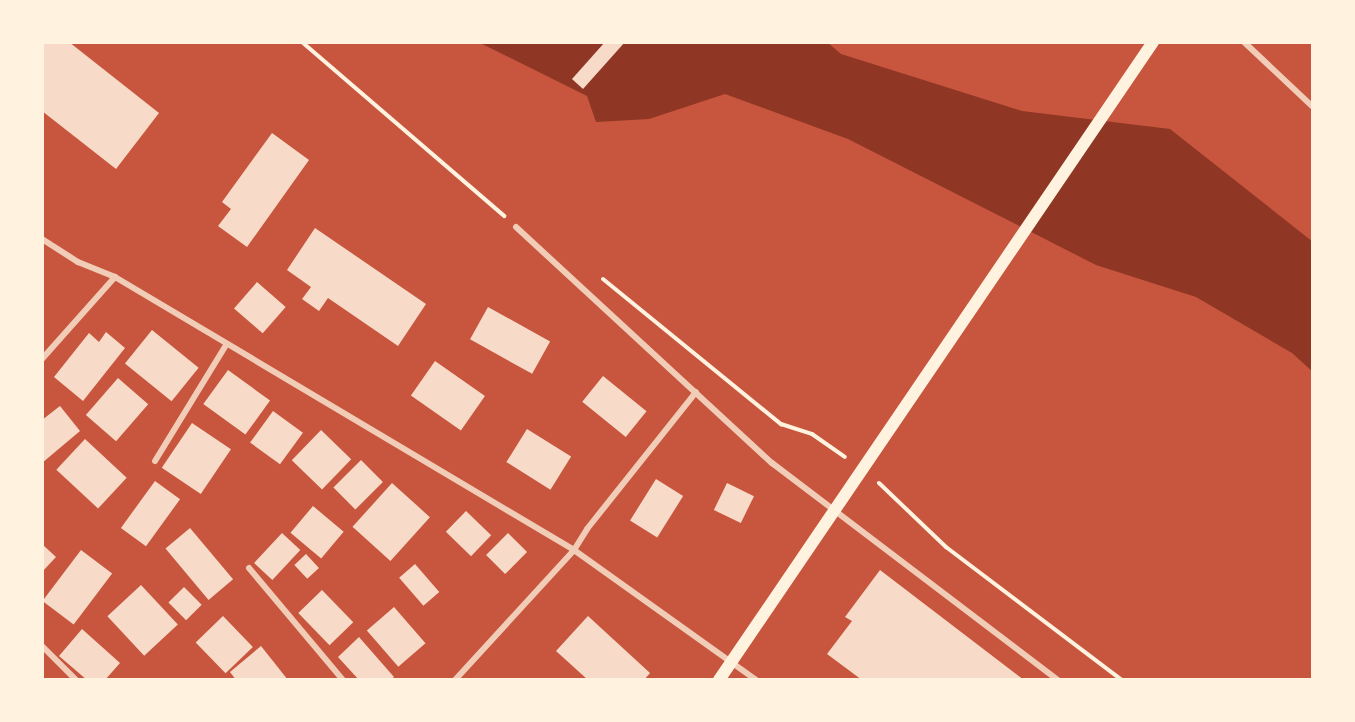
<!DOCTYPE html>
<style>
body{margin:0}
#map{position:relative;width:1355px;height:722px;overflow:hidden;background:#c8553d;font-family:Poppins,sans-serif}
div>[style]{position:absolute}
.water>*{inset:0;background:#8f3625}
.building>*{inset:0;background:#f7dbc8;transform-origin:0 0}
.path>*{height:4px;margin:-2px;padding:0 2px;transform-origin:2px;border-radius:2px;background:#fff3e0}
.minor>*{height:6px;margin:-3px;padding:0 3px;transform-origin:3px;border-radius:3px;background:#f1ccb7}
.secondary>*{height:12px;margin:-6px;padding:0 6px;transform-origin:6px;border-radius:6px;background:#fff3e0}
span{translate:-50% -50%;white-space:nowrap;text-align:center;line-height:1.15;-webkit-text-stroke:4.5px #fff3e0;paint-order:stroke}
.frame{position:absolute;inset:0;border:44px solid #fff3e0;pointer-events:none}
</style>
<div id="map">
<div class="water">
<i style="clip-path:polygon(478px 42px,827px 42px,841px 54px,1022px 111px,1170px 129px,1313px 242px,1313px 372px,1292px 353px,1196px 297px,1096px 265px,848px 139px,725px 94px,649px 119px,596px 122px,587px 96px)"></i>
</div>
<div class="building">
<i style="clip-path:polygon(42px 42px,69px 42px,159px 113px,116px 169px,42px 111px)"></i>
<i style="clip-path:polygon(605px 42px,625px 42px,583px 89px,572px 79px)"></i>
<i style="clip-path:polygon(272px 133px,309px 160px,247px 247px,218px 226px,231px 209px,222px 202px)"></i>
<i style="clip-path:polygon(315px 228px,426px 304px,398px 346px,328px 298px,319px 311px,302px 299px,311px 287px,287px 270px)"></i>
<i style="left:257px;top:282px;width:38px;height:35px;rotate:41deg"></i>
<i style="left:488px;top:307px;width:71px;height:37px;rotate:29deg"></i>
<i style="left:152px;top:330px;width:60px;height:43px;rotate:39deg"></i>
<i style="clip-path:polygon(106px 332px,125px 348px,83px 401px,54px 377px,89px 333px,99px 342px)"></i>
<i style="left:435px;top:361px;width:61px;height:42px;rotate:35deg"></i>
<i style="left:228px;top:370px;width:52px;height:42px;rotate:36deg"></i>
<i style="left:603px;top:376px;width:56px;height:33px;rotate:39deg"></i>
<i style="left:118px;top:378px;width:40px;height:49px;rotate:41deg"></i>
<i style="clip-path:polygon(60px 406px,80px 431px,42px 463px,42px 420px)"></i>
<i style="left:273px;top:411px;width:37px;height:39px;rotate:36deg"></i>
<i style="left:192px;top:423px;width:47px;height:54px;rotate:34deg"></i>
<i style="left:527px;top:429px;width:52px;height:39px;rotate:32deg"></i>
<i style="left:321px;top:430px;width:42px;height:42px;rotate:44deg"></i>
<i style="left:85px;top:439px;width:57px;height:42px;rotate:43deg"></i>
<i style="left:361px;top:460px;width:31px;height:39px;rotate:45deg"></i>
<i style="left:656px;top:479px;width:32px;height:49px;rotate:32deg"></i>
<i style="left:155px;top:481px;width:31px;height:58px;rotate:36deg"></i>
<i style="left:392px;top:483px;width:51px;height:59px;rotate:42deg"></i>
<i style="left:727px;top:483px;width:30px;height:30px;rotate:26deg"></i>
<i style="left:313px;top:506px;width:40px;height:35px;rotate:40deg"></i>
<i style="left:466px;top:511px;width:35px;height:29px;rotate:44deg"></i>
<i style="left:190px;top:528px;width:67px;height:32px;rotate:50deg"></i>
<i style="left:282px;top:533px;width:25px;height:41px;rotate:43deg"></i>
<i style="left:508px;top:533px;width:27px;height:31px;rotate:45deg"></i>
<i style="clip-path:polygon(42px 544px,56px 557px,42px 572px)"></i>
<i style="left:81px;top:550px;width:39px;height:64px;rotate:37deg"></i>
<i style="left:306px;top:554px;width:19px;height:16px;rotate:47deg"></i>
<i style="left:415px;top:564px;width:37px;height:21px;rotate:49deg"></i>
<i style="clip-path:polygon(880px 570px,1024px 680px,862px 680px,827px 654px,852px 621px,845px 617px)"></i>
<i style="left:141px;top:585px;width:54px;height:46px;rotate:47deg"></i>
<i style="left:184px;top:587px;width:25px;height:22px;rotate:45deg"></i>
<i style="left:322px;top:590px;width:45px;height:33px;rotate:46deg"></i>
<i style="left:394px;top:607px;width:48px;height:36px;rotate:49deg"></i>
<i style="left:223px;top:616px;width:43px;height:38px;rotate:46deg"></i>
<i style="clip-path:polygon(588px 616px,650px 673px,644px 680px,588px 680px,556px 651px)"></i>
<i style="clip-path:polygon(82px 629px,120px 663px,105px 680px,87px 680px,59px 656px)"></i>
<i style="clip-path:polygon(359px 637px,394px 677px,390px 680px,359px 680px,338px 657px)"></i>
<i style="clip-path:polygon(261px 646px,288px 680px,236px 680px,230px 672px)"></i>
</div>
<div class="path">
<i style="left:302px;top:42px;width:267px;rotate:40.7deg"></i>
<i style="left:603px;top:279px;width:230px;rotate:39.2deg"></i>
<i style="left:781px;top:424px;width:33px;rotate:18deg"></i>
<i style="left:812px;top:434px;width:40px;rotate:34.9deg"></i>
<i style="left:879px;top:483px;width:93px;rotate:43.7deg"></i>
<i style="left:946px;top:547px;width:221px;rotate:37.1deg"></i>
</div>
<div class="minor">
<i style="left:1244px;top:42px;width:95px;rotate:43.3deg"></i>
<i style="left:516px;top:227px;width:348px;rotate:42.7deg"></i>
<i style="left:772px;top:463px;width:359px;rotate:37.2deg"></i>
<i style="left:42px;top:239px;width:43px;rotate:32.6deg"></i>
<i style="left:78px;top:262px;width:40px;rotate:22deg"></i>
<i style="left:115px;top:277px;width:534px;rotate:30.74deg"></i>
<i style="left:574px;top:550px;width:224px;rotate:35.5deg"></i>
<i style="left:42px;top:359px;width:110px;rotate:-48.3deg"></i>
<i style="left:155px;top:461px;width:136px;rotate:-58.5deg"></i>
<i style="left:249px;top:568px;width:146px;rotate:50deg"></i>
<i style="left:42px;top:646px;width:48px;rotate:45deg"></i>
<i style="left:455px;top:680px;width:176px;rotate:-47.5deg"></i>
<i style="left:574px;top:550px;width:25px;rotate:-58deg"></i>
<i style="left:587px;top:529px;width:175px;rotate:-51.5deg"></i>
</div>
<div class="secondary">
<i style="left:719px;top:680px;width:772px;rotate:-55.77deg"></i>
</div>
<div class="frame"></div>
</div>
